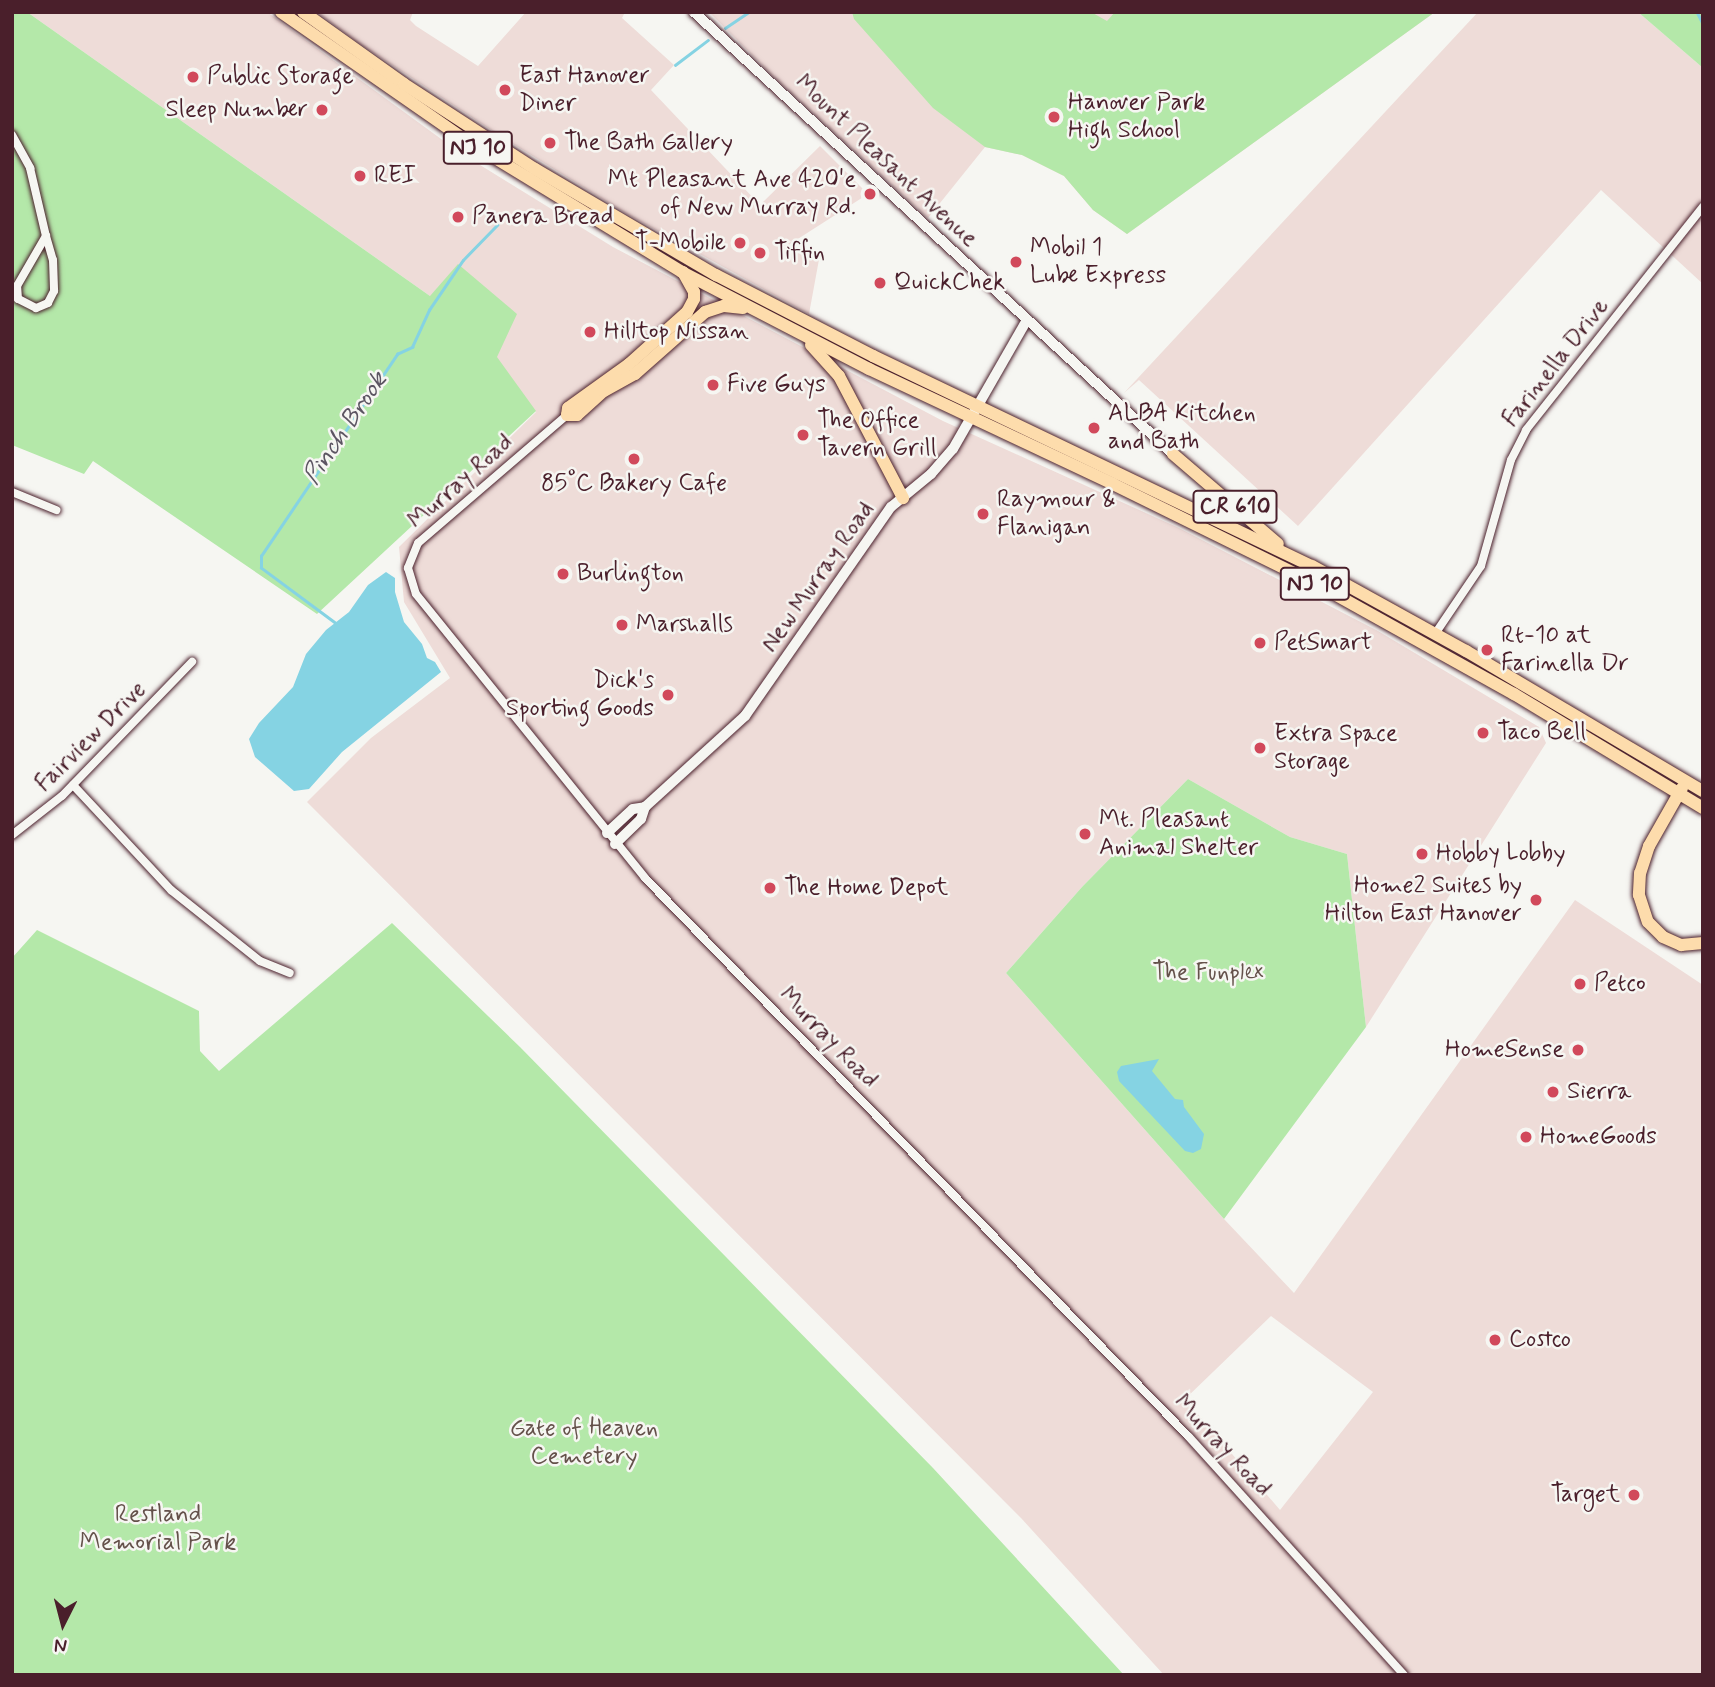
<!DOCTYPE html>
<meta charset="utf-8">
<style>
body{margin:0}
#map{position:relative;width:1715px;height:1687px;overflow:hidden;background:#f6f6f2;font-family:Mynerve,sans-serif}
div>[style]{position:absolute}
.built>*{inset:0;background:#eedcd8}
.green>*{inset:0;background:#b4e8a9}
.water>*{inset:0;background:#85d3e3}
.stream>*{height:2.5px;margin:-1.25px;padding:0 1.25px;transform-origin:1.25px;border-radius:1.25px;background:#85d3e3}
.roads{filter:drop-shadow(0 0 2px #4a1f2b) drop-shadow(0 0 2px #4a1f2b)}
.minor>*{height:8px;margin:-4px;padding:0 4px;transform-origin:4px;border-radius:4px;background:#f6f6f2}
.tertiary>*{height:10px;margin:-5px;padding:0 5px;transform-origin:5px;border-radius:5px;background:#f6f6f2}
.primary>*{height:12px;margin:-6px;padding:0 6px;transform-origin:6px;border-radius:6px;background:#fddcac}
.dots>*{width:19px;height:19px;translate:-50% -50%;box-sizing:border-box;border:4px solid #f6f6f2;border-radius:50%}
span{translate:-50% -50%;white-space:nowrap;text-align:center;line-height:1.15;-webkit-text-stroke:5px #f6f6f2;paint-order:stroke}
.shield-label span{padding:2px 5px;background:#f6f6f2;border:2px solid;border-radius:5px;-webkit-text-stroke-width:0}
.shield-label{font-size:23px;color:#4a1f2b;font-weight:700}
.poi-label{font-size:24px;color:#4a1f2b}
.left{translate:0 -50%;text-align:left}
.right{translate:-100% -50%;text-align:right}
.street-label{font-size:24px;color:#4a1f2b}
.park-label{font-size:24px;color:#64514a}
.water-label{font-size:26px;color:#5c5562;font-style:italic}
.frame{position:absolute;inset:0;border:14px solid #4a1f2b;pointer-events:none}
.north{position:absolute;left:28px;top:1589px;width:70px;height:70px;-webkit-text-stroke:5px #f6f6f2;paint-order:stroke;rotate:186deg;font-size:19px;font-weight:700;line-height:28px;text-align:center;color:#4a1f2b}
.north::after{content:'';display:block;margin:auto;width:24px;height:32px;background:#4a1f2b;clip-path:polygon(50% 0,100% 100%,50% 72%,0 100%)}
</style>
<div id="map">
<div class="built">
<i style="clip-path:polygon(evenodd,27px 12px,267px 12px,459px 152px,613px 247px,943px 421px,1179px 528px,1378px 631px,1539px 727px,1546px 743px,1366px 1027px,1347px 854px,1290px 837px,1188px 779px,1082px 887px,1006px 973px,1224px 1219px,1294px 1293px,1575px 900px,1703px 985px,1703px 1675px,1164px 1675px,1021px 1518px,307px 802px,371px 738px,450px 678px,404px 602px,399px 547px,536px 412px,430px 296px,27px 12px,1271px 1316px,1373px 1392px,1280px 1510px,1185px 1399px,1271px 1316px)"></i>
<i style="clip-path:polygon(317px 12px,413px 12px,410px 20px,416px 26px,478px 66px,526px 12px,625px 12px,622px 18px,674px 65px,651px 90px,760px 205px,820px 146px,868px 194px,790px 244px,786px 253px,820px 254px,809px 314px,627px 214px,505px 139px,360px 44px)"></i>
<i style="clip-path:polygon(709px 12px,1435px 12px,1127px 234px,1093px 210px,1064px 176px,1022px 155px,985px 147px,928px 218px,772px 75px)"></i>
<i style="clip-path:polygon(1478px 12px,1638px 12px,1703px 68px,1703px 284px,1601px 190px,1298px 526px,1139px 380px,1124px 393px)"></i>
</div>
<div class="green">
<i style="clip-path:polygon(12px 12px,27px 12px,430px 296px,458px 264px,517px 314px,497px 357px,536px 411px,317px 614px,93px 461px,84px 474px,12px 445px)"></i>
<i style="clip-path:polygon(852px 12px,1091px 12px,1107px 21px,1115px 12px,1435px 12px,1127px 234px,1093px 210px,1064px 176px,1022px 155px,985px 147px,933px 108px,854px 19px)"></i>
<i style="clip-path:polygon(1638px 12px,1703px 12px,1703px 68px)"></i>
<i style="clip-path:polygon(1188px 779px,1290px 837px,1347px 854px,1366px 1027px,1224px 1219px,1006px 973px,1082px 887px)"></i>
<i style="clip-path:polygon(392px 923px,520px 1047px,933px 1468px,1124px 1675px,12px 1675px,12px 958px,37px 930px,199px 1011px,200px 1051px,219px 1071px)"></i>
</div>
<div class="water">
<i style="clip-path:polygon(386px 572px,395px 578px,395px 592px,404px 622px,422px 644px,427px 658px,435px 662px,441px 672px,342px 752px,309px 789px,294px 791px,255px 757px,249px 739px,259px 723px,293px 687px,306px 654px,326px 630px,349px 612px,368px 585px)"></i>
<i style="clip-path:polygon(1159px 1059px,1152px 1071px,1175px 1099px,1183px 1100px,1184px 1107px,1204px 1134px,1201px 1149px,1193px 1153px,1185px 1151px,1119px 1081px,1117px 1072px,1121px 1066px)"></i>
</div>
<div class="stream">
<i style="left:1697px;top:12px;width:13px;rotate:63deg"></i>
<i style="left:725px;top:28px;width:29px;rotate:-34deg"></i>
<i style="left:675px;top:65px;width:41px;rotate:-37.1deg"></i>
<i style="left:335px;top:623px;width:92px;rotate:-143.4deg"></i>
<i style="left:261px;top:568px;width:12px;rotate:-90deg"></i>
<i style="left:261px;top:556px;width:244px;rotate:-56deg"></i>
<i style="left:397px;top:354px;width:17px;rotate:-25deg"></i>
<i style="left:412px;top:347px;width:41px;rotate:-65.3deg"></i>
<i style="left:429px;top:310px;width:60px;rotate:-55.8deg"></i>
<i style="left:463px;top:260px;width:49px;rotate:-45.8deg"></i>
</div>
<div class="roads">
<div class="minor">
<i style="left:12px;top:135px;width:38px;rotate:61deg"></i>
<i style="left:30px;top:168px;width:70px;rotate:76.8deg"></i>
<i style="left:46px;top:236px;width:25px;rotate:74deg"></i>
<i style="left:53px;top:260px;width:31px;rotate:88deg"></i>
<i style="left:54px;top:291px;width:13px;rotate:117deg"></i>
<i style="left:48px;top:303px;width:13px;rotate:157deg"></i>
<i style="left:36px;top:308px;width:20px;rotate:-153deg"></i>
<i style="left:18px;top:299px;width:13px;rotate:-94deg"></i>
<i style="left:17px;top:286px;width:58px;rotate:-59.9deg"></i>
<i style="left:567px;top:415px;width:196px;rotate:139.3deg"></i>
<i style="left:418px;top:543px;width:27px;rotate:112deg"></i>
<i style="left:408px;top:568px;width:27px;rotate:73deg"></i>
<i style="left:416px;top:594px;width:365px;rotate:51.1deg"></i>
<i style="left:645px;top:878px;width:780px;rotate:45.78deg"></i>
<i style="left:1189px;top:1437px;width:321px;rotate:47.9deg"></i>
<i style="left:12px;top:492px;width:48px;rotate:22.2deg"></i>
<i style="left:1435px;top:634px;width:82px;rotate:-55.9deg"></i>
<i style="left:1481px;top:566px;width:110px;rotate:-74.2deg"></i>
<i style="left:1511px;top:460px;width:34px;rotate:-63deg"></i>
<i style="left:1526px;top:430px;width:285px;rotate:-51.6deg"></i>
<i style="left:73px;top:785px;width:144px;rotate:47deg"></i>
<i style="left:171px;top:890px;width:114px;rotate:38.6deg"></i>
<i style="left:260px;top:961px;width:32px;rotate:22deg"></i>
<i style="left:12px;top:835px;width:63px;rotate:-38deg"></i>
<i style="left:62px;top:796px;width:187px;rotate:-45.9deg"></i>
</div>
<div class="tertiary">
<i style="left:694px;top:12px;width:652px;rotate:42.7deg"></i>
<i style="left:607px;top:833px;width:35px;rotate:-43deg"></i>
<i style="left:633px;top:809px;width:12px;rotate:-9deg"></i>
<i style="left:615px;top:844px;width:36px;rotate:-44deg"></i>
<i style="left:641px;top:819px;width:13px;rotate:-72deg"></i>
<i style="left:645px;top:807px;width:135px;rotate:-42.3deg"></i>
<i style="left:745px;top:716px;width:255px;rotate:-55.1deg"></i>
<i style="left:891px;top:507px;width:52px;rotate:-39.5deg"></i>
<i style="left:931px;top:474px;width:33px;rotate:-49deg"></i>
<i style="left:953px;top:449px;width:149px;rotate:-60.2deg"></i>
</div>
<div class="primary">
<i style="left:281px;top:12px;width:223px;rotate:34.8deg"></i>
<i style="left:464px;top:139px;width:255px;rotate:31.4deg"></i>
<i style="left:682px;top:272px;width:211px;rotate:27.4deg"></i>
<i style="left:869px;top:369px;width:270px;rotate:25.2deg"></i>
<i style="left:1113px;top:484px;width:231px;rotate:26.2deg"></i>
<i style="left:1320px;top:586px;width:222px;rotate:29.1deg"></i>
<i style="left:1514px;top:694px;width:221px;rotate:31.1deg"></i>
<i style="left:303px;top:12px;width:124px;rotate:35.5deg"></i>
<i style="left:404px;top:84px;width:156px;rotate:33deg"></i>
<i style="left:535px;top:169px;width:210px;rotate:30.4deg"></i>
<i style="left:716px;top:275px;width:177px;rotate:27.3deg"></i>
<i style="left:873px;top:356px;width:487px;rotate:25.6deg"></i>
<i style="left:1312px;top:566px;width:176px;rotate:28.9deg"></i>
<i style="left:1466px;top:651px;width:275px;rotate:30.6deg"></i>
<i style="left:683px;top:272px;width:23px;rotate:61deg"></i>
<i style="left:694px;top:292px;width:7px;rotate:90deg"></i>
<i style="left:694px;top:299px;width:15px;rotate:118deg"></i>
<i style="left:687px;top:312px;width:78px;rotate:138.1deg"></i>
<i style="left:629px;top:364px;width:75px;rotate:144.2deg"></i>
<i style="left:568px;top:408px;width:7px;rotate:98deg"></i>
<i style="left:567px;top:415px;width:10px"></i>
<i style="left:577px;top:415px;width:36px;rotate:-42deg"></i>
<i style="left:604px;top:391px;width:35px;rotate:-29deg"></i>
<i style="left:635px;top:374px;width:94px;rotate:-41.5deg"></i>
<i style="left:705px;top:312px;width:20px;rotate:-18deg"></i>
<i style="left:724px;top:306px;width:19px;rotate:6deg"></i>
<i style="left:811px;top:345px;width:42px;rotate:47.9deg"></i>
<i style="left:839px;top:376px;width:138px;rotate:62.3deg"></i>
<i style="left:1173px;top:454px;width:138px;rotate:40.6deg"></i>
<i style="left:1682px;top:788px;width:67px;rotate:119.6deg"></i>
<i style="left:1649px;top:846px;width:28px;rotate:108deg"></i>
<i style="left:1640px;top:873px;width:22px;rotate:93deg"></i>
<i style="left:1639px;top:895px;width:28px;rotate:72deg"></i>
<i style="left:1648px;top:922px;width:21px;rotate:45deg"></i>
<i style="left:1663px;top:937px;width:20px;rotate:24deg"></i>
<i style="left:1681px;top:945px;width:22px;rotate:-5deg"></i>
</div>
</div>
<div class="dots">
<i style="left:193px;top:77px;background:#d1495b"></i>
<i style="left:505px;top:90px;background:#d1495b"></i>
<i style="left:322px;top:110px;background:#d1495b"></i>
<i style="left:1054px;top:117px;background:#d1495b"></i>
<i style="left:550px;top:143px;background:#d1495b"></i>
<i style="left:360px;top:176px;background:#d1495b"></i>
<i style="left:870px;top:194px;background:#d1495b"></i>
<i style="left:458px;top:217px;background:#d1495b"></i>
<i style="left:740px;top:243px;background:#d1495b"></i>
<i style="left:760px;top:253px;background:#d1495b"></i>
<i style="left:1016px;top:262px;background:#d1495b"></i>
<i style="left:880px;top:283px;background:#d1495b"></i>
<i style="left:590px;top:332px;background:#d1495b"></i>
<i style="left:713px;top:385px;background:#d1495b"></i>
<i style="left:1094px;top:428px;background:#d1495b"></i>
<i style="left:803px;top:435px;background:#d1495b"></i>
<i style="left:634px;top:459px;background:#d1495b"></i>
<i style="left:983px;top:514px;background:#d1495b"></i>
<i style="left:563px;top:574px;background:#d1495b"></i>
<i style="left:622px;top:625px;background:#d1495b"></i>
<i style="left:1260px;top:643px;background:#d1495b"></i>
<i style="left:1487px;top:650px;background:#d1495b"></i>
<i style="left:668px;top:695px;background:#d1495b"></i>
<i style="left:1483px;top:733px;background:#d1495b"></i>
<i style="left:1260px;top:748px;background:#d1495b"></i>
<i style="left:1085px;top:834px;background:#d1495b"></i>
<i style="left:1422px;top:854px;background:#d1495b"></i>
<i style="left:770px;top:888px;background:#d1495b"></i>
<i style="left:1536px;top:900px;background:#d1495b"></i>
<i style="left:1580px;top:984px;background:#d1495b"></i>
<i style="left:1578px;top:1050px;background:#d1495b"></i>
<i style="left:1553px;top:1092px;background:#d1495b"></i>
<i style="left:1526px;top:1137px;background:#d1495b"></i>
<i style="left:1495px;top:1340px;background:#d1495b"></i>
<i style="left:1634px;top:1495px;background:#d1495b"></i>
</div>
<div class="shield-label">
<span style="left:478px;top:148px">NJ 10</span>
<span style="left:1235px;top:507px">CR 610</span>
<span style="left:1315px;top:584px">NJ 10</span>
</div>
<div class="poi-label">
<span class="left" style="left:519px;top:90px">East Hanover<br>Diner</span>
<span class="left" style="left:207px;top:77px">Public Storage</span>
<span class="left" style="left:1068px;top:117px">Hanover Park<br>High School</span>
<span class="right" style="left:308px;top:110px">Sleep Number</span>
<span class="left" style="left:564px;top:143px">The Bath Gallery</span>
<span class="left" style="left:374px;top:176px">REI</span>
<span class="right" style="left:856px;top:194px">Mt Pleasant Ave 420'e<br>of New Murray Rd.</span>
<span class="left" style="left:472px;top:217px">Panera Bread</span>
<span class="right" style="left:726px;top:243px">T-Mobile</span>
<span class="left" style="left:1030px;top:262px">Mobil 1<br>Lube Express</span>
<span class="left" style="left:774px;top:253px">Tiffin</span>
<span class="left" style="left:894px;top:283px">QuickChek</span>
<span class="left" style="left:604px;top:332px">Hilltop Nissan</span>
<span class="left" style="left:727px;top:385px">Five Guys</span>
<span class="left" style="left:1108px;top:428px">ALBA Kitchen<br>and Bath</span>
<span class="left" style="left:817px;top:435px">The Office<br>Tavern Grill</span>
<span style="left:634px;top:484px">85°C Bakery Cafe</span>
<span class="left" style="left:997px;top:514px">Raymour &amp;<br>Flanigan</span>
<span class="left" style="left:577px;top:574px">Burlington</span>
<span class="left" style="left:636px;top:625px">Marshalls</span>
<span class="left" style="left:1501px;top:650px">Rt-10 at<br>Farinella Dr</span>
<span class="left" style="left:1274px;top:643px">PetSmart</span>
<span class="right" style="left:654px;top:695px">Dick's<br>Sporting Goods</span>
<span class="left" style="left:1497px;top:733px">Taco Bell</span>
<span class="left" style="left:1274px;top:748px">Extra Space<br>Storage</span>
<span class="left" style="left:1099px;top:834px">Mt. Pleasant<br>Animal Shelter</span>
<span class="left" style="left:1436px;top:854px">Hobby Lobby</span>
<span class="right" style="left:1522px;top:900px">Home2 Suites by<br>Hilton East Hanover</span>
<span class="left" style="left:784px;top:888px">The Home Depot</span>
<span class="left" style="left:1594px;top:984px">Petco</span>
<span class="right" style="left:1564px;top:1050px">HomeSense</span>
<span class="left" style="left:1567px;top:1092px">Sierra</span>
<span class="left" style="left:1540px;top:1137px">HomeGoods</span>
<span class="left" style="left:1509px;top:1340px">Costco</span>
<span class="right" style="left:1620px;top:1495px">Target</span>
</div>
<div class="street-label">
<span style="left:886px;top:161px;rotate:43deg">Mount Pleasant Avenue</span>
<span style="left:1556px;top:363px;rotate:-52deg">Farinella Drive</span>
<span style="left:461px;top:482px;rotate:-41deg">Murray Road</span>
<span style="left:818px;top:577px;rotate:-55deg">New Murray Road</span>
<span style="left:91px;top:737px;rotate:-45deg">Fairview Drive</span>
<span style="left:828px;top:1038px;rotate:46deg">Murray Road</span>
<span style="left:1222px;top:1446px;rotate:47deg">Murray Road</span>
</div>
<div class="park-label">
<span style="left:1208px;top:973px">The Funplex</span>
<span style="left:584px;top:1443px">Gate of Heaven<br>Cemetery</span>
<span style="left:158px;top:1529px">Restland<br>Memorial Park</span>
</div>
<div class="water-label">
<span style="left:346px;top:429px;rotate:-56deg">Pinch Brook</span>
</div>
<div class="frame"></div>
<div class="north">N</div>
</div>
